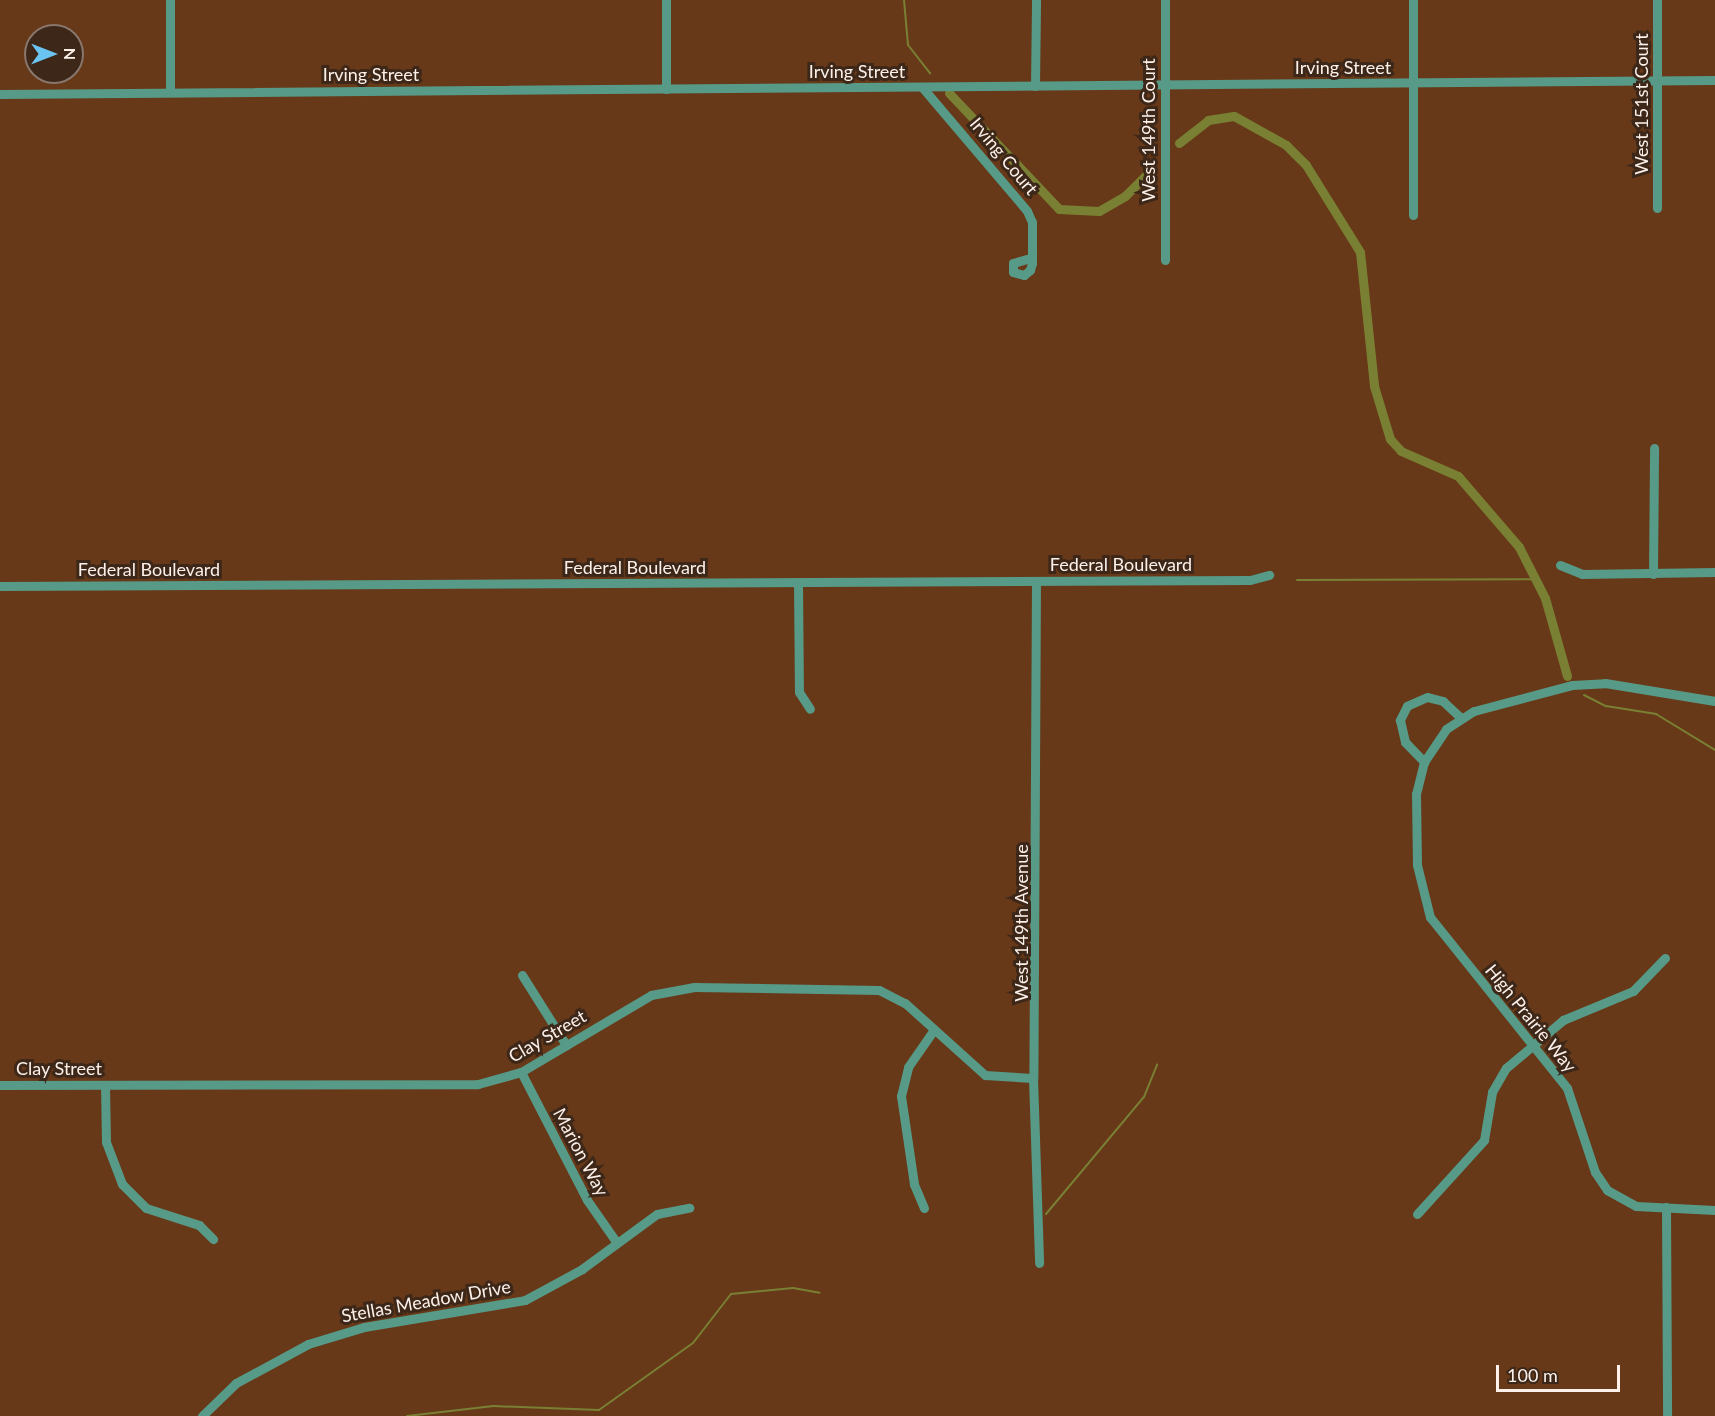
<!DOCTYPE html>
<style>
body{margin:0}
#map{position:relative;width:1715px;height:1416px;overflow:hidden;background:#673918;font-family:Lato,sans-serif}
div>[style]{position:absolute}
.stream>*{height:2px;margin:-1px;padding:0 1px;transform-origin:1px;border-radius:1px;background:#7a8033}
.canal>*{height:9px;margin:-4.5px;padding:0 4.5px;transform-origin:4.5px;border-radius:4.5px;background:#7a8033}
.street>*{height:9px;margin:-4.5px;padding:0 4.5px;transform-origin:4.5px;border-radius:4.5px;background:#579a87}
span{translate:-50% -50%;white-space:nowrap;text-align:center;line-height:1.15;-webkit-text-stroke:6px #3c2719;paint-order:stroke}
.street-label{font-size:18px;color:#fcf0e9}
.north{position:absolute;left:24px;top:24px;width:60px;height:60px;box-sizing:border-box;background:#3c2719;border:2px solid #89776c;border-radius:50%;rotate:90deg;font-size:16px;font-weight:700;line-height:24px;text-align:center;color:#fcf0e9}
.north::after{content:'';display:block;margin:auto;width:21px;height:27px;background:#6ac3f1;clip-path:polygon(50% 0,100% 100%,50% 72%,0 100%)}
.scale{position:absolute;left:1496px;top:1365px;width:124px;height:27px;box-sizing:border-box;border:3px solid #fcf0e9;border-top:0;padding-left:8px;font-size:18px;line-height:21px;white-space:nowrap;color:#fcf0e9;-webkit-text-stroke:4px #3c2719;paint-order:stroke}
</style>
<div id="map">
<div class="stream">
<i style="left:904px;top:0;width:45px;rotate:84.9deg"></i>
<i style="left:908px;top:45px;width:36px;rotate:52deg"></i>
<i style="left:1297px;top:580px;width:239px;rotate:-0.2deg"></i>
<i style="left:1584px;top:695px;width:25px;rotate:27deg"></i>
<i style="left:1606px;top:706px;width:51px;rotate:9.1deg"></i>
<i style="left:1656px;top:714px;width:69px;rotate:31.4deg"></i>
<i style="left:1046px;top:1214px;width:153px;rotate:-50.1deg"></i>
<i style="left:1144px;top:1097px;width:35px;rotate:-68deg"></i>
<i style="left:407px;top:1416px;width:87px;rotate:-6.6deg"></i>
<i style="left:493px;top:1406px;width:106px;rotate:2.2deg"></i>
<i style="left:599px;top:1410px;width:115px;rotate:-35.5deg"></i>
<i style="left:693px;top:1343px;width:62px;rotate:-52.2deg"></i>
<i style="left:731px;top:1294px;width:62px;rotate:-5.5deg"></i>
<i style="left:793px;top:1288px;width:27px;rotate:10deg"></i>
</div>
<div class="canal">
<i style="left:949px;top:93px;width:160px;rotate:46.5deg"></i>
<i style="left:1059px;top:209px;width:40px;rotate:2.9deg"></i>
<i style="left:1099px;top:211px;width:30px;rotate:-30deg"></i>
<i style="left:1125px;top:196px;width:38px;rotate:-45deg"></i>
<i style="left:1179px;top:143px;width:37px;rotate:-38deg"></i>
<i style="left:1208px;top:120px;width:26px;rotate:-9deg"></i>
<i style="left:1234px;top:116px;width:60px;rotate:29.1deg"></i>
<i style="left:1286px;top:145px;width:28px;rotate:45deg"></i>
<i style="left:1306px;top:165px;width:102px;rotate:58.2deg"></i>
<i style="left:1360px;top:252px;width:135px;rotate:84deg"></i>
<i style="left:1374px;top:386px;width:55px;rotate:73.2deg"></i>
<i style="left:1390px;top:439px;width:16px;rotate:47deg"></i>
<i style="left:1401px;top:451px;width:62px;rotate:23.7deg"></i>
<i style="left:1458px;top:476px;width:94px;rotate:49.3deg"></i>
<i style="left:1519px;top:547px;width:57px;rotate:63deg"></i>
<i style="left:1545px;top:598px;width:81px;rotate:74.2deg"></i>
</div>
<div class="street">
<i style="left:170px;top:0;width:92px;rotate:90deg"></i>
<i style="left:1413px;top:0;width:215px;rotate:90deg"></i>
<i style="left:1657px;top:0;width:208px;rotate:90deg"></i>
<i style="left:1035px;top:86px;width:86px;rotate:-89.3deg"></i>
<i style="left:922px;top:87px;width:162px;rotate:49.7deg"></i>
<i style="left:1027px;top:211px;width:12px;rotate:66deg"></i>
<i style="left:1032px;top:222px;width:41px;rotate:90deg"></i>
<i style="left:1032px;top:263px;width:7px;rotate:106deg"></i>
<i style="left:1030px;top:270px;width:8px;rotate:140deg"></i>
<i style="left:1024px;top:275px;width:11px;rotate:-165deg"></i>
<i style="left:1013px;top:272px;width:9px;rotate:-90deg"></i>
<i style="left:1013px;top:263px;width:19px;rotate:-16deg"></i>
<i style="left:666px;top:89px;width:89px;rotate:-90deg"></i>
<i style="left:0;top:94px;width:1715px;rotate:-0.47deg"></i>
<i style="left:1165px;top:260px;width:260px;rotate:-90deg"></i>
<i style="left:1560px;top:565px;width:24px;rotate:22deg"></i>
<i style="left:1582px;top:574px;width:133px;rotate:-0.9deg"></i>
<i style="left:1653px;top:574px;width:126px;rotate:-89.5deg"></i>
<i style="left:1036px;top:581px;width:497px;rotate:90.3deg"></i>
<i style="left:1033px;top:1078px;width:185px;rotate:88.1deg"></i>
<i style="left:798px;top:582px;width:110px;rotate:89.5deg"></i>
<i style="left:799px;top:692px;width:20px;rotate:57deg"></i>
<i style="left:0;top:586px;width:1250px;rotate:-0.28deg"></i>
<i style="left:1250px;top:580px;width:20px;rotate:-15deg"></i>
<i style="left:1461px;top:718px;width:25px;rotate:-137deg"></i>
<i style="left:1443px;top:701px;width:16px;rotate:-166deg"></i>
<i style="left:1427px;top:697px;width:22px;rotate:156deg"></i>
<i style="left:1407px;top:706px;width:16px;rotate:117deg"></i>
<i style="left:1400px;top:720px;width:23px;rotate:77deg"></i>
<i style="left:1405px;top:742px;width:28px;rotate:46deg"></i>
<i style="left:1424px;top:762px;width:33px;rotate:104deg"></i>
<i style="left:1416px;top:794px;width:71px;rotate:89.2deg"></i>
<i style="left:1417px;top:865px;width:54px;rotate:76deg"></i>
<i style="left:1430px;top:917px;width:219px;rotate:51.3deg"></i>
<i style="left:1567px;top:1088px;width:89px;rotate:71.6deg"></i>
<i style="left:1595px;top:1172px;width:22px;rotate:56deg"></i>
<i style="left:1607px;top:1190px;width:33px;rotate:29deg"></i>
<i style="left:1636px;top:1206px;width:79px;rotate:2.9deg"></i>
<i style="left:1424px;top:762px;width:40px;rotate:-56deg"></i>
<i style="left:1446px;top:729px;width:33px;rotate:-33deg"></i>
<i style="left:1474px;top:711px;width:101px;rotate:-14.9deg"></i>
<i style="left:1572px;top:685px;width:33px;rotate:-3deg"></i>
<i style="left:1605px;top:683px;width:111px;rotate:9.3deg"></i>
<i style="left:522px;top:975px;width:83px;rotate:57.8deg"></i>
<i style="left:521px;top:1072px;width:144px;rotate:62.7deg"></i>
<i style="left:587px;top:1200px;width:52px;rotate:55.1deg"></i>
<i style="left:0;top:1085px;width:478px;rotate:-0.1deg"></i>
<i style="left:478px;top:1084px;width:45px;rotate:-15.6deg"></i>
<i style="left:521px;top:1072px;width:151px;rotate:-30.6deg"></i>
<i style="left:651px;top:995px;width:44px;rotate:-10.5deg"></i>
<i style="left:694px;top:987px;width:185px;rotate:0.9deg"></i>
<i style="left:879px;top:990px;width:29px;rotate:27deg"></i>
<i style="left:905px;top:1003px;width:108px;rotate:42deg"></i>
<i style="left:985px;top:1075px;width:48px;rotate:3.6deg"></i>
<i style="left:105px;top:1085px;width:57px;rotate:89deg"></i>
<i style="left:106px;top:1142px;width:45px;rotate:69.1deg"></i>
<i style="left:122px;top:1184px;width:34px;rotate:45deg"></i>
<i style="left:146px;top:1208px;width:56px;rotate:17.8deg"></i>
<i style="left:199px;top:1225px;width:20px;rotate:45deg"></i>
<i style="left:1666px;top:1207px;width:209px;rotate:89.7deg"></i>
<i style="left:924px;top:1208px;width:26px;rotate:-113deg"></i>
<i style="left:914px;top:1184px;width:89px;rotate:-98.4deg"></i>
<i style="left:901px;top:1096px;width:30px;rotate:-76deg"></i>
<i style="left:908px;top:1067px;width:44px;rotate:-55.2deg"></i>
<i style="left:1417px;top:1214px;width:100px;rotate:-47.8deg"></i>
<i style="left:1484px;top:1140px;width:49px;rotate:-80.5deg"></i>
<i style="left:1492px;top:1092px;width:28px;rotate:-60deg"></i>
<i style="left:1506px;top:1068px;width:75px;rotate:-40.1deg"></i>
<i style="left:1563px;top:1020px;width:76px;rotate:-22.5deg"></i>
<i style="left:1633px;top:991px;width:46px;rotate:-45.9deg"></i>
<i style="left:202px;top:1416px;width:47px;rotate:-44.1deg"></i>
<i style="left:236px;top:1383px;width:82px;rotate:-28.4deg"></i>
<i style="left:308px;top:1344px;width:59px;rotate:-16.9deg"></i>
<i style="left:364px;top:1327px;width:163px;rotate:-9.5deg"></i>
<i style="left:525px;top:1300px;width:65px;rotate:-28.5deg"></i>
<i style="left:582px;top:1269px;width:93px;rotate:-36.3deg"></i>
<i style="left:657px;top:1214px;width:33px;rotate:-11deg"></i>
</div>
<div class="street-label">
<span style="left:1343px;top:67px">Irving Street</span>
<span style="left:857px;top:71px">Irving Street</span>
<span style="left:371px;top:74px">Irving Street</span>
<span style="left:1641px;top:104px;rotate:-90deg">West 151st Court</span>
<span style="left:1148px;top:130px;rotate:-90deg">West 149th Court</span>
<span style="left:1004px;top:156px;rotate:50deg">Irving Court</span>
<span style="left:1121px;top:564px">Federal Boulevard</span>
<span style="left:635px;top:567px">Federal Boulevard</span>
<span style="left:149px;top:569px">Federal Boulevard</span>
<span style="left:1021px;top:923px;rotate:-90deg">West 149th Avenue</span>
<span style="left:1531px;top:1018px;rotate:51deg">High Prairie Way</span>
<span style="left:547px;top:1036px;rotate:-30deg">Clay Street</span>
<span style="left:59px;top:1068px">Clay Street</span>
<span style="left:581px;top:1152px;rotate:62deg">Marion Way</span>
<span style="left:426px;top:1301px;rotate:-10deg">Stellas Meadow Drive</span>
</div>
<div class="north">N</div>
<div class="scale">100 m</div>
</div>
